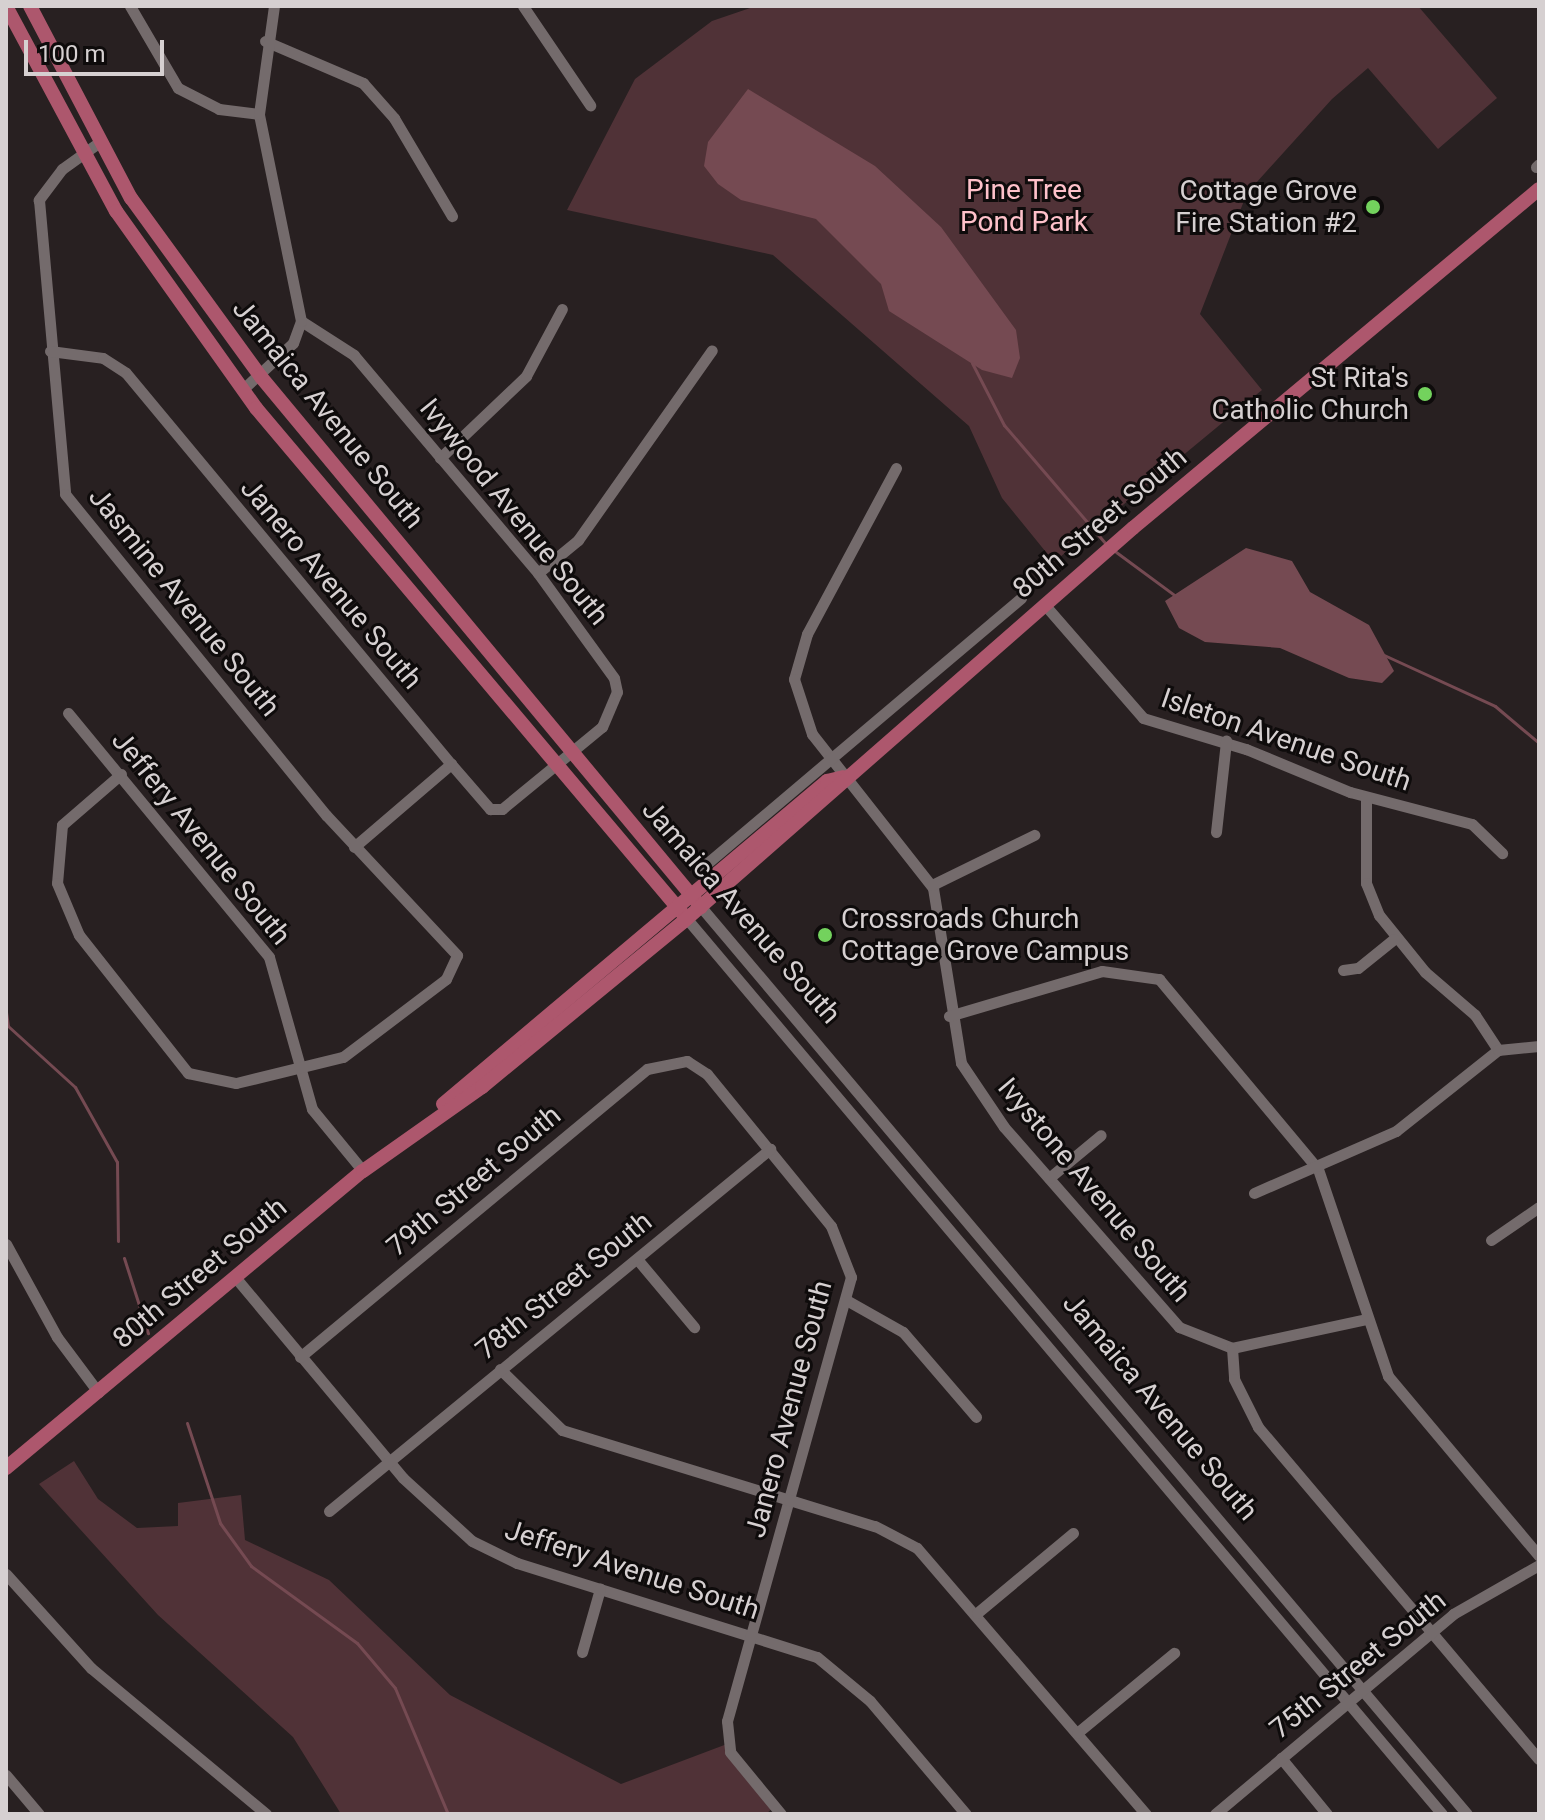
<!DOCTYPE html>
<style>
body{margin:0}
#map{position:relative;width:1545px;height:1820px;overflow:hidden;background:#282021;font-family:Roboto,sans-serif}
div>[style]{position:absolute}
.green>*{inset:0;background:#503237}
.water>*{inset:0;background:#754a52}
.stream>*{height:3px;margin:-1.5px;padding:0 1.5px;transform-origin:1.5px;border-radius:1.5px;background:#754a52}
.minor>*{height:11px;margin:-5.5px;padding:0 5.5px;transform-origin:5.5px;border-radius:5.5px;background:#746b6c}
.major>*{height:14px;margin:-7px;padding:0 7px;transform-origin:7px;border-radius:7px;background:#ad576d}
.dots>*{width:22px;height:22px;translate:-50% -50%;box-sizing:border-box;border:4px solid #0e0b0b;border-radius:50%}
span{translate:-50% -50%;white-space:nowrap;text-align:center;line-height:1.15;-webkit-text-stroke:6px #0e0b0b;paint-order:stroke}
.park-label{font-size:28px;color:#fec1ca}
.poi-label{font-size:28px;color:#d6d0d1}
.right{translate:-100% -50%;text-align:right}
.left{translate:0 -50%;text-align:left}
.street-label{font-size:28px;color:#d6d0d1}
.frame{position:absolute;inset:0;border:8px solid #d6d0d1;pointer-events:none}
.scale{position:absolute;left:24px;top:40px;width:140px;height:36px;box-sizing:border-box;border:4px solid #d6d0d1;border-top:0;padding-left:10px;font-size:24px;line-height:28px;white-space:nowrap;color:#d6d0d1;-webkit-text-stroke:6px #0e0b0b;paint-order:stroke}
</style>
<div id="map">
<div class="green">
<i style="clip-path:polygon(756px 6px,1418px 6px,1497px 98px,1438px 149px,1368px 68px,1332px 99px,1247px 193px,1200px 314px,1262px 390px,1054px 562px,1002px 498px,969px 426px,773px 255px,567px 210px,635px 79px,712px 21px)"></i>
<i style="clip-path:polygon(74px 1461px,98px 1499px,137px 1528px,178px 1526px,178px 1503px,241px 1495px,245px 1540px,329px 1580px,450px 1695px,621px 1784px,727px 1744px,775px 1806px,766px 1814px,341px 1814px,293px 1737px,158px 1615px,39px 1484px)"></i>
</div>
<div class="water">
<i style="clip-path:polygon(748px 89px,875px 166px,941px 227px,1016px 330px,1020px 358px,1012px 378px,982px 370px,889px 311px,881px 284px,816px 219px,741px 200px,718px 184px,704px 166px,708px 142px)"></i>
<i style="clip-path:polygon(1246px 548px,1292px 561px,1310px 592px,1369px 625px,1394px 671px,1382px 683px,1349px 678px,1280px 648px,1205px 642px,1179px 628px,1165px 601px)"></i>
</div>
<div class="stream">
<i style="left:972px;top:363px;width:70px;rotate:62.7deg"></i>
<i style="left:1004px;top:425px;width:158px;rotate:49.4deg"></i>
<i style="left:1116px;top:552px;width:76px;rotate:36.4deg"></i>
<i style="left:1384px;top:655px;width:122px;rotate:24.7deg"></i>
<i style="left:1495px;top:706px;width:57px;rotate:40.1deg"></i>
<i style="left:6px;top:1012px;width:14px;rotate:82deg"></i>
<i style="left:8px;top:1026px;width:91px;rotate:42.3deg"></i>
<i style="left:75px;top:1087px;width:86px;rotate:60.8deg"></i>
<i style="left:117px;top:1162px;width:79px;rotate:89.3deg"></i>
<i style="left:124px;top:1258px;width:79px;rotate:72.3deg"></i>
<i style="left:187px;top:1423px;width:105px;rotate:71.7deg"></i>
<i style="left:220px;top:1523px;width:53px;rotate:54.2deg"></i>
<i style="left:251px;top:1566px;width:131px;rotate:36deg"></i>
<i style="left:357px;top:1643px;width:59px;rotate:49.8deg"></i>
<i style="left:395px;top:1688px;width:137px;rotate:67.2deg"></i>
</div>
<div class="minor">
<i style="left:130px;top:6px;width:95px;rotate:59.7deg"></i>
<i style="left:178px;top:88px;width:46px;rotate:27.1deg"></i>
<i style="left:219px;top:109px;width:40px;rotate:7.1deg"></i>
<i style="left:523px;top:6px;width:120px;rotate:55.9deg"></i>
<i style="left:265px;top:41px;width:107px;rotate:23.2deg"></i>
<i style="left:363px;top:83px;width:47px;rotate:48.5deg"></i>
<i style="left:394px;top:118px;width:114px;rotate:59.4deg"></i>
<i style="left:101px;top:141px;width:48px;rotate:144.3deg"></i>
<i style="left:62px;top:169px;width:39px;rotate:127deg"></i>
<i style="left:39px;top:200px;width:295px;rotate:84.9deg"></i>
<i style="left:65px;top:494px;width:414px;rotate:50.9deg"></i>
<i style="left:326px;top:815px;width:192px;rotate:46.9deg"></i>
<i style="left:1536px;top:167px;width:4px;rotate:-45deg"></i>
<i style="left:50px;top:351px;width:53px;rotate:7.5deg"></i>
<i style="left:103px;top:358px;width:27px;rotate:33deg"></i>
<i style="left:126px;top:373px;width:508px;rotate:50.27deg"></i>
<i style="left:451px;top:764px;width:60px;rotate:49.1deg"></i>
<i style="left:490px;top:809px;width:12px"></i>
<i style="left:502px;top:809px;width:129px;rotate:-39.4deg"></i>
<i style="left:602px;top:727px;width:38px;rotate:-67deg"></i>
<i style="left:617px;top:692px;width:14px;rotate:-102deg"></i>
<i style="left:614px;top:678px;width:130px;rotate:-125.9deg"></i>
<i style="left:538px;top:573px;width:285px;rotate:-130.2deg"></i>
<i style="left:354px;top:355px;width:63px;rotate:-147.3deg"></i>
<i style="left:242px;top:390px;width:69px;rotate:-42.7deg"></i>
<i style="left:293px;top:343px;width:23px;rotate:-70deg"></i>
<i style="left:301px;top:321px;width:211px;rotate:-101.5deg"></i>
<i style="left:259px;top:114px;width:109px;rotate:-82.1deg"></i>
<i style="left:440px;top:458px;width:119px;rotate:-43.6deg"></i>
<i style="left:526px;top:376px;width:76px;rotate:-61.8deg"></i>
<i style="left:896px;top:468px;width:188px;rotate:118.2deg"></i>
<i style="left:807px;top:634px;width:47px;rotate:106.1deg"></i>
<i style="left:794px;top:679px;width:58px;rotate:71.9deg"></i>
<i style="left:812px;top:734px;width:196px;rotate:51.8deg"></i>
<i style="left:933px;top:888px;width:177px;rotate:80.9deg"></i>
<i style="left:961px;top:1063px;width:77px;rotate:56.1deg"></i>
<i style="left:1004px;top:1127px;width:266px;rotate:48.8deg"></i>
<i style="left:1179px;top:1327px;width:57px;rotate:21.6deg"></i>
<i style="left:1232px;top:1348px;width:137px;rotate:-12.2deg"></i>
<i style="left:538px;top:573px;width:52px;rotate:-39.5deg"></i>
<i style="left:578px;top:540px;width:232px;rotate:-54.8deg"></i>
<i style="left:1044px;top:604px;width:151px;rotate:49deg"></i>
<i style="left:1143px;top:718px;width:108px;rotate:16.8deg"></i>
<i style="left:1246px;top:749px;width:113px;rotate:22.5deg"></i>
<i style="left:1350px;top:792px;width:126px;rotate:14.7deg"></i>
<i style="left:1472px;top:824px;width:42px;rotate:44deg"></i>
<i style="left:68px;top:713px;width:316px;rotate:50.5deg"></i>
<i style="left:269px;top:957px;width:158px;rotate:74.2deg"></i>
<i style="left:312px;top:1109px;width:80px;rotate:50.6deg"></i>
<i style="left:121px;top:774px;width:78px;rotate:139.2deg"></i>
<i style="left:62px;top:825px;width:58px;rotate:94.9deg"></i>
<i style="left:57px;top:883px;width:56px;rotate:67.1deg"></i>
<i style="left:79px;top:935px;width:176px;rotate:51.7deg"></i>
<i style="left:188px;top:1073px;width:49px;rotate:11.8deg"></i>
<i style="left:236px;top:1083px;width:110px;rotate:-13.7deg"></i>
<i style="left:343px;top:1057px;width:129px;rotate:-37.1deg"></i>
<i style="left:446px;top:979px;width:26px;rotate:-65deg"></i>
<i style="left:1366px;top:797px;width:86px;rotate:90deg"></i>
<i style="left:1366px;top:883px;width:35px;rotate:68deg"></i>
<i style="left:1379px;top:915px;width:73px;rotate:51.1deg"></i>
<i style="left:1425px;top:972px;width:66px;rotate:40.7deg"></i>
<i style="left:1475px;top:1015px;width:42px;rotate:56.7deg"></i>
<i style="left:1216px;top:832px;width:92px;rotate:-83.7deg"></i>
<i style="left:354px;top:847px;width:128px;rotate:-40.6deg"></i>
<i style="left:698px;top:871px;width:423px;rotate:-40.2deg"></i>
<i style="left:932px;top:885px;width:114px;rotate:-26.1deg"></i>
<i style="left:701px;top:907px;width:1187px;rotate:49.82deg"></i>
<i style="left:687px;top:919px;width:1171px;rotate:49.85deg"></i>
<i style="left:1343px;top:970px;width:15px;rotate:-8deg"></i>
<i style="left:1358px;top:968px;width:46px;rotate:-38.9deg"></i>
<i style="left:949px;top:1016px;width:159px;rotate:-16.4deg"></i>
<i style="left:1102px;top:971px;width:58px;rotate:8deg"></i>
<i style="left:1159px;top:979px;width:248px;rotate:50.1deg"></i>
<i style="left:1318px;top:1169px;width:219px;rotate:71.3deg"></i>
<i style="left:1388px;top:1376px;width:235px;rotate:50deg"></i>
<i style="left:1049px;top:1178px;width:67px;rotate:-39.6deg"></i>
<i style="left:1254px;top:1193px;width:155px;rotate:-23.6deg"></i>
<i style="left:1396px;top:1131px;width:130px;rotate:-38.5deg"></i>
<i style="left:1498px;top:1050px;width:41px;rotate:-5.6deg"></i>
<i style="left:1491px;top:1240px;width:58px;rotate:-34.5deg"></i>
<i style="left:6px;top:1244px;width:106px;rotate:61.3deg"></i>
<i style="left:57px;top:1337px;width:69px;rotate:53.3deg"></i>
<i style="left:637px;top:1259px;width:89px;rotate:50deg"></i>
<i style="left:235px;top:1277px;width:262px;rotate:50.1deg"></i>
<i style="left:403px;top:1478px;width:93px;rotate:42.4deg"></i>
<i style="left:472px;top:1541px;width:50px;rotate:26.1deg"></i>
<i style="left:517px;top:1563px;width:314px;rotate:17.4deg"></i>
<i style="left:817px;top:1657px;width:69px;rotate:39.7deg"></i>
<i style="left:870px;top:1701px;width:148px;rotate:49.7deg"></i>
<i style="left:848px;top:1301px;width:63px;rotate:29.4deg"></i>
<i style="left:903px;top:1332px;width:112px;rotate:49.3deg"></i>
<i style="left:1232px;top:1348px;width:31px;rotate:86deg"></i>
<i style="left:1234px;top:1379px;width:54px;rotate:63.4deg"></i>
<i style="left:1258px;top:1427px;width:435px;rotate:49.8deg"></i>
<i style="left:300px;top:1357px;width:451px;rotate:-39.7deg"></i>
<i style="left:647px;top:1069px;width:41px;rotate:-11.3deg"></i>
<i style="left:687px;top:1061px;width:24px;rotate:33deg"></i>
<i style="left:707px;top:1074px;width:196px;rotate:50.8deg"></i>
<i style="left:831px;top:1226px;width:55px;rotate:68.6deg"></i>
<i style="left:851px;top:1277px;width:461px;rotate:105.6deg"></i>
<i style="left:727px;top:1721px;width:31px;rotate:84deg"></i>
<i style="left:730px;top:1752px;width:80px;rotate:50.6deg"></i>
<i style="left:500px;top:1369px;width:87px;rotate:44.5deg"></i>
<i style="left:562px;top:1430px;width:327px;rotate:17.1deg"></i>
<i style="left:875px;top:1526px;width:47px;rotate:27.6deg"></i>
<i style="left:917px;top:1548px;width:351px;rotate:49.3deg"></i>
<i style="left:329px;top:1511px;width:571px;rotate:-39.38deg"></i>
<i style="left:6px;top:1574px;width:127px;rotate:47.9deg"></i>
<i style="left:91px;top:1668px;width:228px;rotate:39.8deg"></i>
<i style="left:977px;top:1613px;width:125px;rotate:-39.8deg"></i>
<i style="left:582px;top:1652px;width:66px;rotate:-74.1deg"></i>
<i style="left:1077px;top:1733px;width:126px;rotate:-39.5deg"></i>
<i style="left:1281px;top:1758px;width:72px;rotate:50.6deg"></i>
<i style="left:6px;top:1775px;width:51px;rotate:49.8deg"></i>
<i style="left:1215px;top:1814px;width:311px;rotate:-40deg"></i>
<i style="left:1453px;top:1614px;width:99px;rotate:-29.7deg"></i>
</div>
<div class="major">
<i style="left:6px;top:6px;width:233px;rotate:61.8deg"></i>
<i style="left:116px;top:211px;width:242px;rotate:54.6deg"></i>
<i style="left:256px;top:408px;width:668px;rotate:49.85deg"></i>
<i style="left:30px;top:6px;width:217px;rotate:62.3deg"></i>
<i style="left:131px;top:198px;width:221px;rotate:54deg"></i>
<i style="left:261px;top:377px;width:689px;rotate:50.3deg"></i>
<i style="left:443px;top:1104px;width:502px;rotate:-40.07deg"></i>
<i style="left:827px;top:781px;width:17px;rotate:-13deg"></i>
<i style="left:6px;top:1468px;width:464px;rotate:-39.8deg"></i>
<i style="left:363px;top:1171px;width:146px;rotate:-35.2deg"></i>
<i style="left:482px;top:1087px;width:260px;rotate:-39.4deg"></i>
<i style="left:683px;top:922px;width:598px;rotate:-41.2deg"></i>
<i style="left:1133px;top:528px;width:529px;rotate:-39.86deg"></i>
</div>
<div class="dots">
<i style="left:1373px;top:207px;background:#73d25d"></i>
<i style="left:1425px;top:394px;background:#73d25d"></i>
<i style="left:825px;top:935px;background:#73d25d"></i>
</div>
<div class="park-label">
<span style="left:1024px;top:206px">Pine Tree<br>Pond Park</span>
</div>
<div class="poi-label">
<span class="right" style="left:1357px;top:207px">Cottage Grove<br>Fire Station #2</span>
<span class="right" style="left:1409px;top:394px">St Rita's<br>Catholic Church</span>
<span class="left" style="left:841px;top:935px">Crossroads Church<br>Cottage Grove Campus</span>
</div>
<div class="street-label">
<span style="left:328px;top:414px;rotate:51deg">Jamaica Avenue South</span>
<span style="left:514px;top:512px;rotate:51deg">Ivywood Avenue South</span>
<span style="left:1100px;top:523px;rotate:-40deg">80th Street South</span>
<span style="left:331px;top:584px;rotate:50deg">Janero Avenue South</span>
<span style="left:184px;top:602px;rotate:51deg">Jasmine Avenue South</span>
<span style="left:1286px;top:740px;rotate:19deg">Isleton Avenue South</span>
<span style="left:201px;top:838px;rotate:51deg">Jeffery Avenue South</span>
<span style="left:741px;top:912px;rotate:49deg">Jamaica Avenue South</span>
<span style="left:474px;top:1181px;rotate:-40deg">79th Street South</span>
<span style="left:1094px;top:1190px;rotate:50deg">Ivystone Avenue South</span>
<span style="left:200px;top:1273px;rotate:-40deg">80th Street South</span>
<span style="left:564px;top:1286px;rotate:-39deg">78th Street South</span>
<span style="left:1160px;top:1407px;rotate:50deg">Jamaica Avenue South</span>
<span style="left:789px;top:1409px;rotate:-75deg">Janero Avenue South</span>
<span style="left:632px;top:1570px;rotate:18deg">Jeffery Avenue South</span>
<span style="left:1358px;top:1665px;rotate:-39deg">75th Street South</span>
</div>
<div class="frame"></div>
<div class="scale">100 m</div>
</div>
